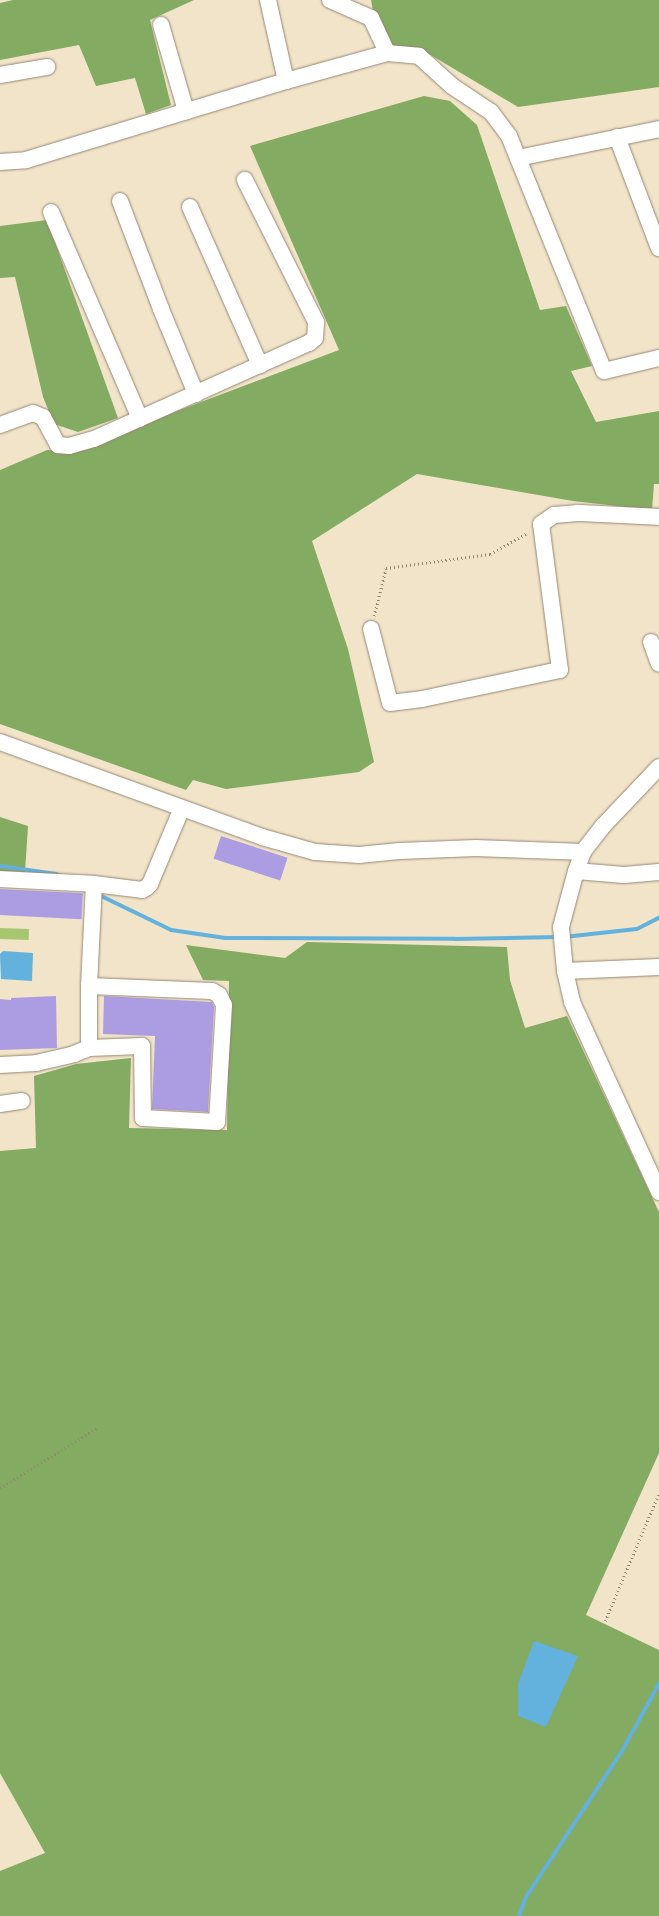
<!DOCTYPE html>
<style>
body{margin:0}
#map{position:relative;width:659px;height:1916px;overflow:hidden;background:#f1e4c9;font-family:Alegreya,serif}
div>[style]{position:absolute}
.green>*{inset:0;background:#a6c66f;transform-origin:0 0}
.forest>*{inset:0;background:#84ab62}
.water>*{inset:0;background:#63b1dd}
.stream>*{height:4px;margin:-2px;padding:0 2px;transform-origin:2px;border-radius:2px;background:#63b1dd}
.building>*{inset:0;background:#ac9de3;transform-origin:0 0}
.path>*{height:2.5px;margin-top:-1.25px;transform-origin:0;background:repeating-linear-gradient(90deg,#968774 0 1px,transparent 0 4px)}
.roads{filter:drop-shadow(0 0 1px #968774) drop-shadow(0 0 1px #968774)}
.minor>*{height:16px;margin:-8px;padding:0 8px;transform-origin:8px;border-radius:8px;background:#fff}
span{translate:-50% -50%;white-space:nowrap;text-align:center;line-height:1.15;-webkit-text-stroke:4px #fbf7ec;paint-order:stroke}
</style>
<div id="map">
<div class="green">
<i style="left:0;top:928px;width:29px;height:11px;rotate:2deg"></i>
</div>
<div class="forest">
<i style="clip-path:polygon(13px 0,194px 0,150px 20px,171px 105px,146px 114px,135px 78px,96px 86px,79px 45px,0 60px,0 3px)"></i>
<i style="clip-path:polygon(371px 0,659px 0,659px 87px,518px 107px,429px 54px,380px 48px)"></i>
<i style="clip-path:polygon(424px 96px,450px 101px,477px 125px,540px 310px,566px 306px,592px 366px,571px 371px,596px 422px,659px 411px,659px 484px,654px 484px,652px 510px,573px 501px,417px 474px,312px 541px,348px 649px,374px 762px,359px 772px,226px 789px,193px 780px,186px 790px,0 724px,0 470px,47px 450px,71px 451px,339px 350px,250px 146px)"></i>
<i style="clip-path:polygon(47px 220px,118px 418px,78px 432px,54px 424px,43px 397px,15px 277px,0 278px,0 226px)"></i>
<i style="clip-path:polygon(0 817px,28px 826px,25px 872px,0 871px)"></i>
<i style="clip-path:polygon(307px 942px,507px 947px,510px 980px,525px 1028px,567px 1016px,659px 1212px,659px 1453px,586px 1615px,659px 1650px,659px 1916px,0 1916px,0 1871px,45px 1853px,0 1773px,0 1151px,36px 1148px,34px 1076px,76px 1064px,131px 1058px,129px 1128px,227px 1130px,229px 981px,203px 980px,186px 945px,285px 958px)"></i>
</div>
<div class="water">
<i style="clip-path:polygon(3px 951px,33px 953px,32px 981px,1px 979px,0 954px)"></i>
<i style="clip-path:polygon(534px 1641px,578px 1656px,546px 1727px,518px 1716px,518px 1684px)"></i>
</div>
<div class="stream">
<i style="left:0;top:866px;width:57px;rotate:8.1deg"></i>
<i style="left:56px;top:874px;width:5px;rotate:22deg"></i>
<i style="left:97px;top:894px;width:82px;rotate:25.9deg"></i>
<i style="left:171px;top:930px;width:55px;rotate:8.4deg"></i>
<i style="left:225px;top:938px;width:230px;rotate:0.2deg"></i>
<i style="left:455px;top:939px;width:103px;rotate:-1.1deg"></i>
<i style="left:564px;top:937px;width:73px;rotate:-6.3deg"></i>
<i style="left:637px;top:929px;width:25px;rotate:-27deg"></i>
<i style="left:519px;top:1916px;width:20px;rotate:-70deg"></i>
<i style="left:526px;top:1897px;width:175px;rotate:-56.7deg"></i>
<i style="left:622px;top:1751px;width:77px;rotate:-61.1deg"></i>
</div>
<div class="building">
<i style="left:221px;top:836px;width:70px;height:24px;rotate:18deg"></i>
<i style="left:0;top:889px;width:83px;height:26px;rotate:3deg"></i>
<i style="clip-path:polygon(56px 996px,57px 1048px,0 1050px,0 999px,11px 1000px,11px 998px)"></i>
<i style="clip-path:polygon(104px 996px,212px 1002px,214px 1007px,208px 1112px,152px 1109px,155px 1036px,103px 1034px)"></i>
</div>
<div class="path">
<i style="left:374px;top:616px;width:49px;rotate:-76deg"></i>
<i style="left:386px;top:568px;width:105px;rotate:-7.7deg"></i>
<i style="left:490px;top:554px;width:43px;rotate:-29.6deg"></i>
<i style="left:0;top:1488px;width:114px;rotate:-31.7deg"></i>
<i style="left:605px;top:1621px;width:139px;rotate:-67.1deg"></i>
</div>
<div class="roads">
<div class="minor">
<i style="left:268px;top:0;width:83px;rotate:77.5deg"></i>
<i style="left:330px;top:0;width:45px;rotate:23.7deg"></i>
<i style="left:371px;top:18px;width:38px;rotate:65deg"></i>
<i style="left:161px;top:25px;width:90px;rotate:73.8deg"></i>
<i style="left:0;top:75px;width:48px;rotate:-9.7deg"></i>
<i style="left:617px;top:137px;width:119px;rotate:69.3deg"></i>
<i style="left:518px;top:158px;width:144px;rotate:-11.6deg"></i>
<i style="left:0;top:162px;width:26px;rotate:-4deg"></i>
<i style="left:26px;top:160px;width:272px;rotate:-16.9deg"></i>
<i style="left:286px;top:81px;width:105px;rotate:-15.5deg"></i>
<i style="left:387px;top:53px;width:32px;rotate:5deg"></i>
<i style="left:419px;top:56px;width:45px;rotate:42.3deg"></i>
<i style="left:452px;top:86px;width:47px;rotate:33.7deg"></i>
<i style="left:491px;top:112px;width:30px;rotate:53deg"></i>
<i style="left:509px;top:136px;width:253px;rotate:68deg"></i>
<i style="left:604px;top:371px;width:57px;rotate:-13.3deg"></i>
<i style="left:120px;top:201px;width:116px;rotate:69.2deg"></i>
<i style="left:161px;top:309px;width:92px;rotate:67.6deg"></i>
<i style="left:190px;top:207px;width:173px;rotate:66.1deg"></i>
<i style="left:51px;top:212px;width:225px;rotate:66.7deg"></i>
<i style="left:0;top:425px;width:35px;rotate:-20deg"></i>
<i style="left:33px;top:413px;width:11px;rotate:22deg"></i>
<i style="left:43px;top:417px;width:32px;rotate:62deg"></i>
<i style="left:58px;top:445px;width:11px;rotate:5deg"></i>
<i style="left:69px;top:446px;width:26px;rotate:-16deg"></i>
<i style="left:94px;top:439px;width:235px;rotate:-24.1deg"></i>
<i style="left:309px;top:343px;width:8px;rotate:-40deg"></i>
<i style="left:315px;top:338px;width:16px;rotate:-86deg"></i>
<i style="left:316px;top:322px;width:159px;rotate:-116.6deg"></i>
<i style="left:371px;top:629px;width:76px;rotate:75.6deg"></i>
<i style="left:390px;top:703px;width:32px;rotate:-7deg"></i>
<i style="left:422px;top:699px;width:141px;rotate:-11.9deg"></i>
<i style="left:560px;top:670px;width:147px;rotate:-97.4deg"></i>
<i style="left:541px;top:524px;width:16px;rotate:-35deg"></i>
<i style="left:554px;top:515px;width:24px;rotate:-5deg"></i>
<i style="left:578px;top:513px;width:81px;rotate:2.8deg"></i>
<i style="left:651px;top:642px;width:23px;rotate:70deg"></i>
<i style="left:0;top:742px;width:279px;rotate:19.9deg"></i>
<i style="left:262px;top:837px;width:55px;rotate:15.8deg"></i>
<i style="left:315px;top:852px;width:44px;rotate:3.9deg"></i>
<i style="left:359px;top:855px;width:40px;rotate:-5.7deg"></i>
<i style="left:399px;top:851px;width:77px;rotate:-2.2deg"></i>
<i style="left:476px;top:848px;width:107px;rotate:2.1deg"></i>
<i style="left:659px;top:767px;width:81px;rotate:133.5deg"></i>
<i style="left:603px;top:826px;width:33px;rotate:128deg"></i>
<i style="left:583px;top:852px;width:20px;rotate:110deg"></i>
<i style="left:576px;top:871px;width:58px;rotate:105deg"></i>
<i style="left:561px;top:927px;width:44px;rotate:84.8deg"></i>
<i style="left:565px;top:971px;width:32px;rotate:77deg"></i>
<i style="left:572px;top:1002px;width:209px;rotate:65.4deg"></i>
<i style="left:576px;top:871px;width:48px;rotate:4.8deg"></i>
<i style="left:624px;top:875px;width:35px;rotate:-5deg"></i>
<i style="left:0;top:879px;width:94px;rotate:3deg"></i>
<i style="left:565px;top:971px;width:94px;rotate:-2.4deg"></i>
<i style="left:89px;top:986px;width:123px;rotate:2.3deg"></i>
<i style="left:212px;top:991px;width:8px;rotate:30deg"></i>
<i style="left:219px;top:995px;width:11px;rotate:63deg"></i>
<i style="left:224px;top:1005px;width:117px;rotate:93.4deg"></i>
<i style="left:217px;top:1122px;width:74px;rotate:-176.9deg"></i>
<i style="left:143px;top:1118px;width:72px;rotate:-90.8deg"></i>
<i style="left:142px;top:1046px;width:53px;rotate:177.8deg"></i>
<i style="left:89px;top:1048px;width:62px;rotate:-90deg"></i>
<i style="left:89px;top:986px;width:102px;rotate:-87.2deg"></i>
<i style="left:94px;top:884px;width:48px;rotate:7.1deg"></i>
<i style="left:142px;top:890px;width:4px;rotate:-27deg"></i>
<i style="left:146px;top:888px;width:6px;rotate:-45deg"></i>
<i style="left:150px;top:884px;width:82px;rotate:-67.2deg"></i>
<i style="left:0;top:1065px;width:36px;rotate:-3deg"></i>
<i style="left:36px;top:1063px;width:39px;rotate:-13deg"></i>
<i style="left:74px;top:1054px;width:16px;rotate:-22deg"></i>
<i style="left:0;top:1104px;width:22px;rotate:-8deg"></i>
</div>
</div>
</div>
